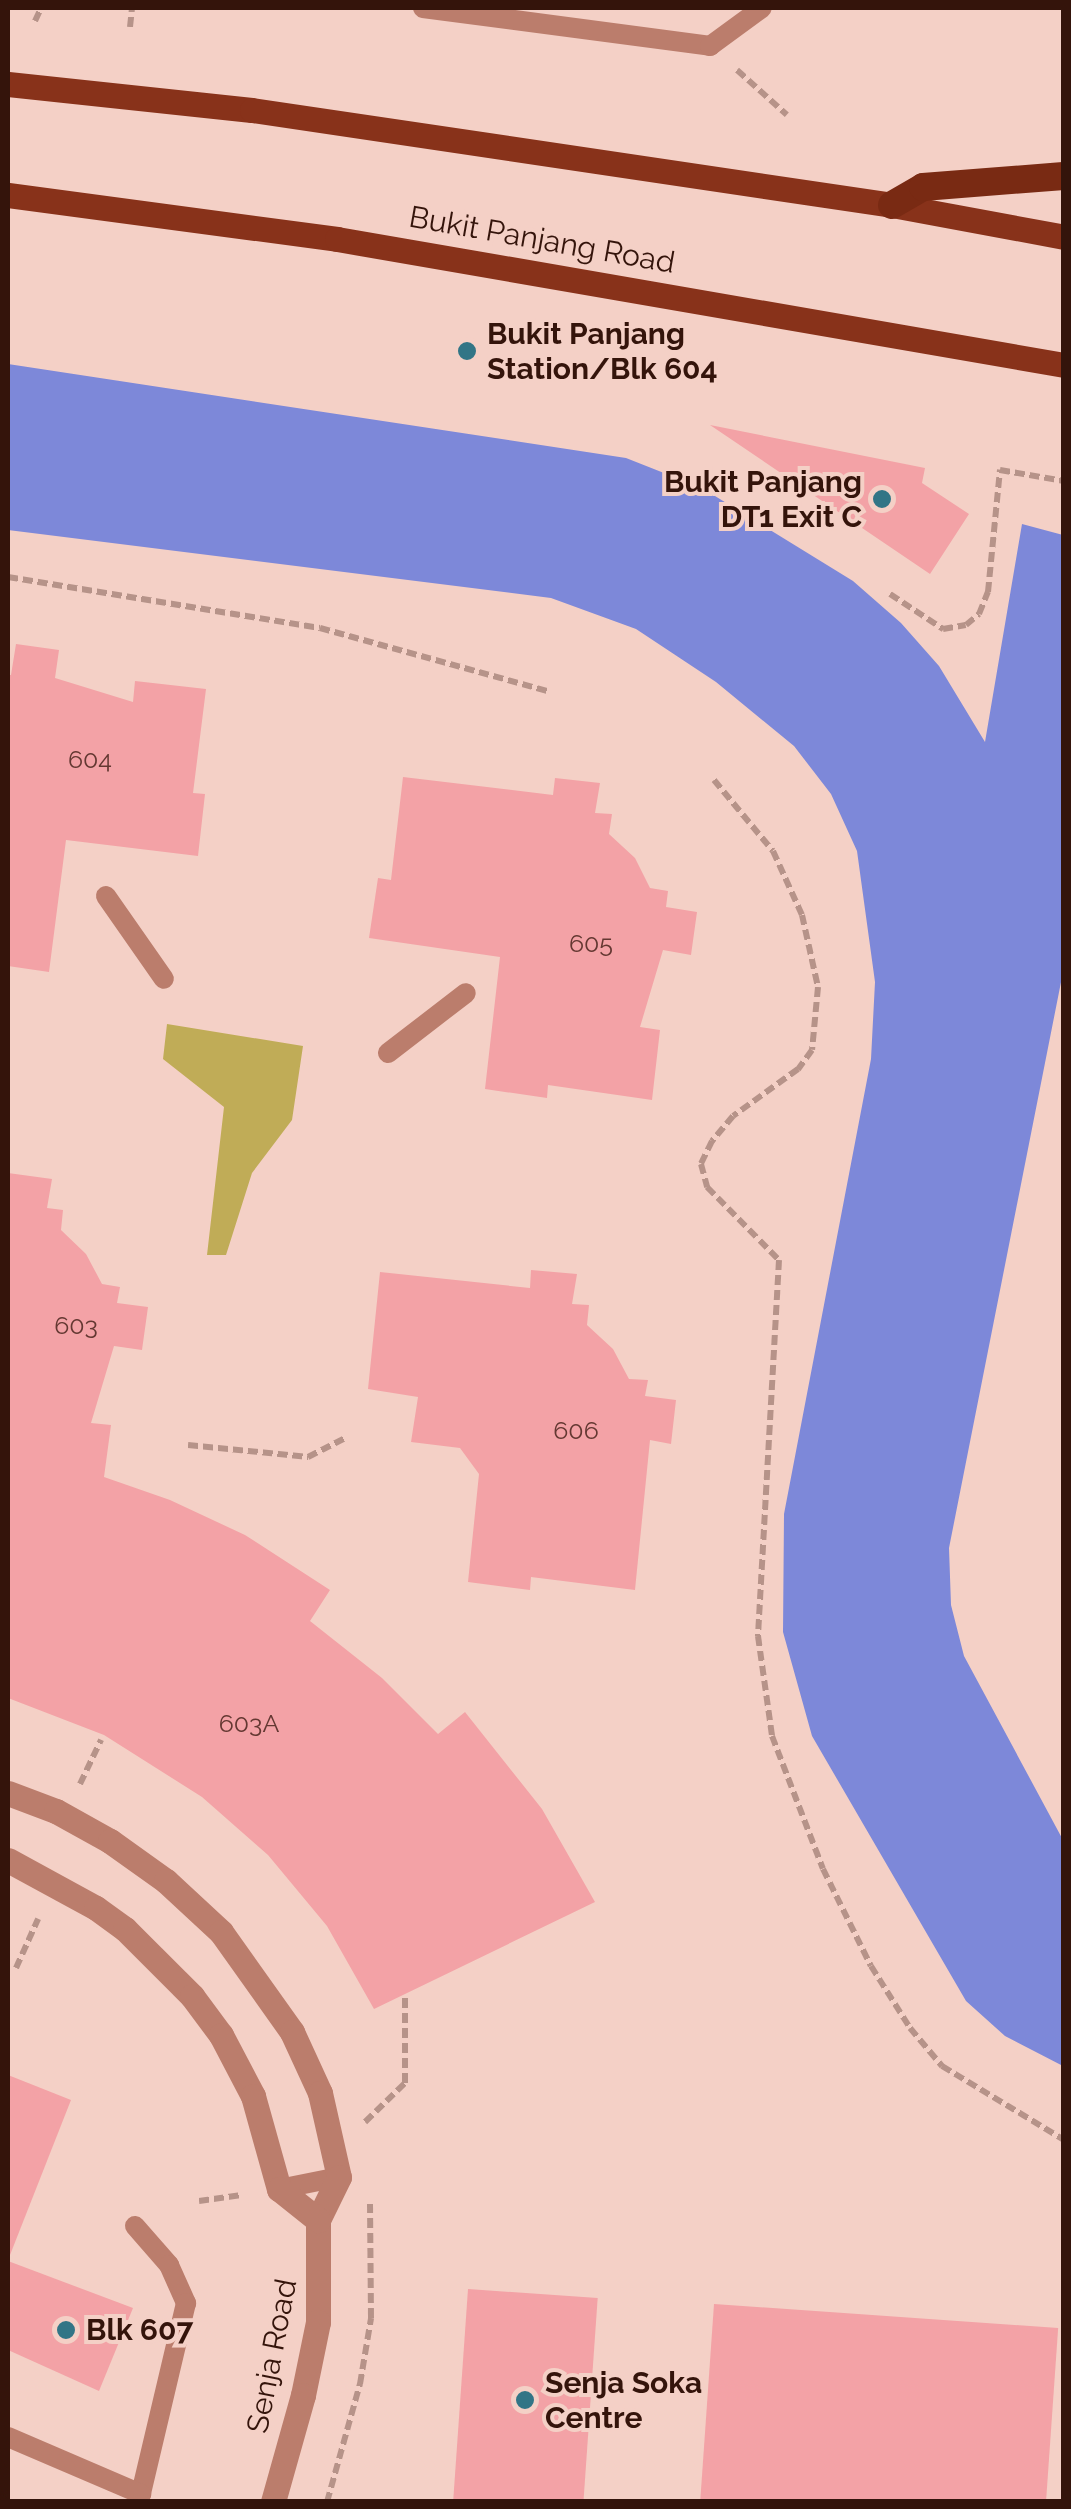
<!DOCTYPE html>
<style>
body{margin:0}
#map{position:relative;width:1071px;height:2509px;overflow:hidden;background:#f4d0c6;font-family:Raleway,sans-serif}
div>[style]{position:absolute}
.green>*{inset:0;background:#c0ac57}
.water>*{inset:0;background:#7d88d9}
.building>*{inset:0;background:#f3a2a6;transform-origin:0 0}
.path>*{height:6px;margin-top:-3px;transform-origin:0;background:repeating-linear-gradient(90deg,#b69389 0 10px,transparent 0 15px)}
.service>*{height:20px;margin:-10px;padding:0 10px;transform-origin:10px;border-radius:10px;background:#bb7d6c}
.tertiary>*{height:25px;margin:-12.5px;padding:0 12.5px;transform-origin:12.5px;border-radius:12.5px;background:#bb7d6c}
.primary>*{height:25px;margin:-12.5px;padding:0 12.5px;transform-origin:12.5px;border-radius:12.5px;background:#88321a}
.trunk>*{height:28px;margin:-14px;padding:0 14px;transform-origin:14px;border-radius:14px;background:#792a13}
.dots>*{width:28px;height:28px;translate:-50% -50%;box-sizing:border-box;border:5px solid #f4d0c6;border-radius:50%}
span{translate:-50% -50%;white-space:nowrap;text-align:center;line-height:1.15;-webkit-text-stroke:8px #f4d0c6;paint-order:stroke}
.number-label{font-size:25px;color:#643832}
.number-label span{-webkit-text-stroke-width:0}
.street-label{font-size:30px;color:#34140b}
.poi-label{font-size:30px;color:#34140b;font-weight:700}
.left{translate:0 -50%;text-align:left}
.right{translate:-100% -50%;text-align:right}
.frame{position:absolute;inset:0;border:10px solid #34140b;pointer-events:none}
</style>
<div id="map">
<div class="green">
<i style="clip-path:polygon(167px 1024px,303px 1046px,292px 1120px,252px 1173px,226px 1255px,207px 1255px,224px 1107px,163px 1059px)"></i>
</div>
<div class="water">
<i style="clip-path:polygon(8px 364px,626px 458px,702px 488px,853px 581px,901px 623px,939px 666px,985px 742px,1022px 524px,1063px 535px,1063px 972px,949px 1548px,951px 1605px,964px 1656px,1063px 1840px,1063px 2066px,1005px 2036px,966px 2001px,812px 1736px,783px 1632px,784px 1514px,871px 1059px,875px 982px,857px 851px,831px 794px,794px 746px,716px 682px,636px 629px,551px 598px,8px 530px)"></i>
</div>
<div class="building">
<i style="clip-path:polygon(710px 425px,925px 468px,922px 483px,969px 514px,930px 574px)"></i>
<i style="clip-path:polygon(16px 644px,59px 650px,55px 678px,133px 702px,135px 681px,206px 689px,193px 793px,205px 794px,198px 856px,66px 840px,49px 972px,8px 966px,8px 675px,11px 675px)"></i>
<i style="clip-path:polygon(403px 777px,553px 795px,555px 778px,600px 783px,595px 813px,612px 814px,609px 834px,635px 858px,650px 888px,668px 891px,666px 907px,697px 912px,691px 955px,663px 950px,640px 1027px,660px 1030px,652px 1100px,548px 1085px,547px 1098px,485px 1089px,500px 957px,369px 938px,378px 878px,391px 880px)"></i>
<i style="clip-path:polygon(8px 1173px,52px 1179px,47px 1208px,63px 1210px,61px 1230px,86px 1254px,102px 1284px,120px 1287px,117px 1303px,148px 1307px,142px 1350px,114px 1346px,91px 1423px,111px 1425px,104px 1477px,170px 1500px,245px 1535px,330px 1590px,310px 1621px,382px 1678px,438px 1734px,465px 1712px,542px 1809px,595px 1902px,374px 2009px,327px 1926px,268px 1855px,202px 1797px,104px 1735px,8px 1698px)"></i>
<i style="clip-path:polygon(531px 1270px,577px 1274px,572px 1304px,589px 1305px,587px 1325px,613px 1349px,629px 1379px,648px 1380px,645px 1396px,676px 1400px,671px 1444px,650px 1440px,635px 1590px,531px 1577px,530px 1590px,468px 1582px,479px 1474px,460px 1448px,411px 1442px,418px 1397px,368px 1389px,380px 1272px,530px 1288px)"></i>
<i style="clip-path:polygon(8px 2075px,71px 2100px,10px 2255px,8px 2254px)"></i>
<i style="clip-path:polygon(8px 2261px,133px 2308px,99px 2391px,8px 2350px)"></i>
<i style="left:468px;top:2289px;width:130px;height:214px;rotate:4deg"></i>
<i style="left:714px;top:2304px;width:345px;height:198px;rotate:4deg"></i>
</div>
<div class="path">
<i style="left:35px;top:21px;width:14px;rotate:-65deg"></i>
<i style="left:130px;top:27px;width:19px;rotate:-84deg"></i>
<i style="left:737px;top:70px;width:67px;rotate:42deg"></i>
<i style="left:8px;top:577px;width:316px;rotate:9.3deg"></i>
<i style="left:320px;top:628px;width:239px;rotate:15.5deg"></i>
<i style="left:890px;top:594px;width:64px;rotate:33.4deg"></i>
<i style="left:943px;top:629px;width:23px;rotate:-10deg"></i>
<i style="left:966px;top:625px;width:17px;rotate:-40deg"></i>
<i style="left:979px;top:614px;width:24px;rotate:-68deg"></i>
<i style="left:988px;top:592px;width:123px;rotate:-84.4deg"></i>
<i style="left:1000px;top:470px;width:65px;rotate:9.8deg"></i>
<i style="left:714px;top:780px;width:92px;rotate:50.3deg"></i>
<i style="left:773px;top:851px;width:70px;rotate:65.6deg"></i>
<i style="left:802px;top:915px;width:74px;rotate:77.5deg"></i>
<i style="left:818px;top:987px;width:63px;rotate:95.4deg"></i>
<i style="left:812px;top:1050px;width:24px;rotate:126deg"></i>
<i style="left:798px;top:1069px;width:80px;rotate:144.1deg"></i>
<i style="left:733px;top:1116px;width:33px;rotate:130deg"></i>
<i style="left:712px;top:1141px;width:25px;rotate:116deg"></i>
<i style="left:701px;top:1164px;width:24px;rotate:75deg"></i>
<i style="left:707px;top:1187px;width:103px;rotate:45.4deg"></i>
<i style="left:779px;top:1260px;width:377px;rotate:93.2deg"></i>
<i style="left:758px;top:1636px;width:101px;rotate:82deg"></i>
<i style="left:772px;top:1736px;width:142px;rotate:69deg"></i>
<i style="left:823px;top:1869px;width:108px;rotate:63.7deg"></i>
<i style="left:871px;top:1966px;width:73px;rotate:57.8deg"></i>
<i style="left:910px;top:2028px;width:50px;rotate:49.9deg"></i>
<i style="left:942px;top:2066px;width:143px;rotate:31.2deg"></i>
<i style="left:188px;top:1445px;width:121px;rotate:5.7deg"></i>
<i style="left:308px;top:1457px;width:44px;rotate:-27.1deg"></i>
<i style="left:80px;top:1784px;width:49px;rotate:-64.5deg"></i>
<i style="left:16px;top:1968px;width:54px;rotate:-65.8deg"></i>
<i style="left:365px;top:2122px;width:56px;rotate:-44.3deg"></i>
<i style="left:405px;top:2083px;width:88px;rotate:-90deg"></i>
<i style="left:199px;top:2201px;width:43px;rotate:-7.9deg"></i>
<i style="left:327px;top:2502px;width:123px;rotate:-74.4deg"></i>
<i style="left:360px;top:2384px;width:67px;rotate:-80.5deg"></i>
<i style="left:371px;top:2318px;width:114px;rotate:-90.5deg"></i>
</div>
<div class="service">
<i style="left:423px;top:8px;width:290px;rotate:7.5deg"></i>
<i style="left:710px;top:46px;width:64px;rotate:-36.2deg"></i>
<i style="left:106px;top:896px;width:101px;rotate:55.1deg"></i>
<i style="left:388px;top:1053px;width:98px;rotate:-37.6deg"></i>
<i style="left:279px;top:2189px;width:61px;rotate:-11.3deg"></i>
<i style="left:135px;top:2226px;width:52px;rotate:48.9deg"></i>
<i style="left:169px;top:2265px;width:42px;rotate:65.9deg"></i>
<i style="left:186px;top:2303px;width:204px;rotate:103.3deg"></i>
<i style="left:8px;top:2437px;width:145px;rotate:23.2deg"></i>
</div>
<div class="tertiary">
<i style="left:8px;top:1793px;width:51px;rotate:20.6deg"></i>
<i style="left:56px;top:1811px;width:62px;rotate:29.1deg"></i>
<i style="left:110px;top:1841px;width:69px;rotate:35.5deg"></i>
<i style="left:166px;top:1881px;width:75px;rotate:42.8deg"></i>
<i style="left:221px;top:1932px;width:123px;rotate:54.6deg"></i>
<i style="left:292px;top:2032px;width:67px;rotate:65.3deg"></i>
<i style="left:320px;top:2093px;width:86px;rotate:77.3deg"></i>
<i style="left:339px;top:2177px;width:48px;rotate:116deg"></i>
<i style="left:318px;top:2220px;width:102px;rotate:90deg"></i>
<i style="left:318px;top:2322px;width:75px;rotate:101.6deg"></i>
<i style="left:303px;top:2395px;width:111px;rotate:105.7deg"></i>
<i style="left:8px;top:1860px;width:100px;rotate:28.6deg"></i>
<i style="left:96px;top:1908px;width:36px;rotate:36deg"></i>
<i style="left:125px;top:1929px;width:95px;rotate:45deg"></i>
<i style="left:192px;top:1996px;width:49px;rotate:53.4deg"></i>
<i style="left:221px;top:2035px;width:69px;rotate:62.3deg"></i>
<i style="left:253px;top:2096px;width:97px;rotate:74.4deg"></i>
<i style="left:279px;top:2189px;width:50px;rotate:38.5deg"></i>
</div>
<div class="primary">
<i style="left:8px;top:84px;width:245px;rotate:6.1deg"></i>
<i style="left:252px;top:110px;width:647px;rotate:8.44deg"></i>
<i style="left:892px;top:205px;width:175px;rotate:10.5deg"></i>
<i style="left:8px;top:195px;width:332px;rotate:7.6deg"></i>
<i style="left:337px;top:239px;width:738px;rotate:9.83deg"></i>
</div>
<div class="trunk">
<i style="left:892px;top:205px;width:36px;rotate:-30deg"></i>
<i style="left:923px;top:187px;width:141px;rotate:-4.5deg"></i>
</div>
<div class="dots">
<i style="left:467px;top:351px;background:#327586"></i>
<i style="left:882px;top:499px;background:#327586"></i>
<i style="left:66px;top:2330px;background:#327586"></i>
<i style="left:525px;top:2400px;background:#327586"></i>
</div>
<div class="number-label">
<span style="left:90px;top:759px">604</span>
<span style="left:591px;top:943px">605</span>
<span style="left:76px;top:1325px">603</span>
<span style="left:576px;top:1430px">606</span>
<span style="left:249px;top:1723px">603A</span>
</div>
<div class="street-label">
<span style="left:542px;top:240px;rotate:10deg">Bukit Panjang Road</span>
<span style="left:272px;top:2356px;rotate:-79deg">Senja Road</span>
</div>
<div class="poi-label">
<span class="left" style="left:487px;top:351px">Bukit Panjang<br>Station/Blk 604</span>
<span class="right" style="left:862px;top:499px">Bukit Panjang<br>DT1 Exit C</span>
<span class="left" style="left:86px;top:2330px">Blk 607</span>
<span class="left" style="left:545px;top:2400px">Senja Soka<br>Centre</span>
</div>
<div class="frame"></div>
</div>
